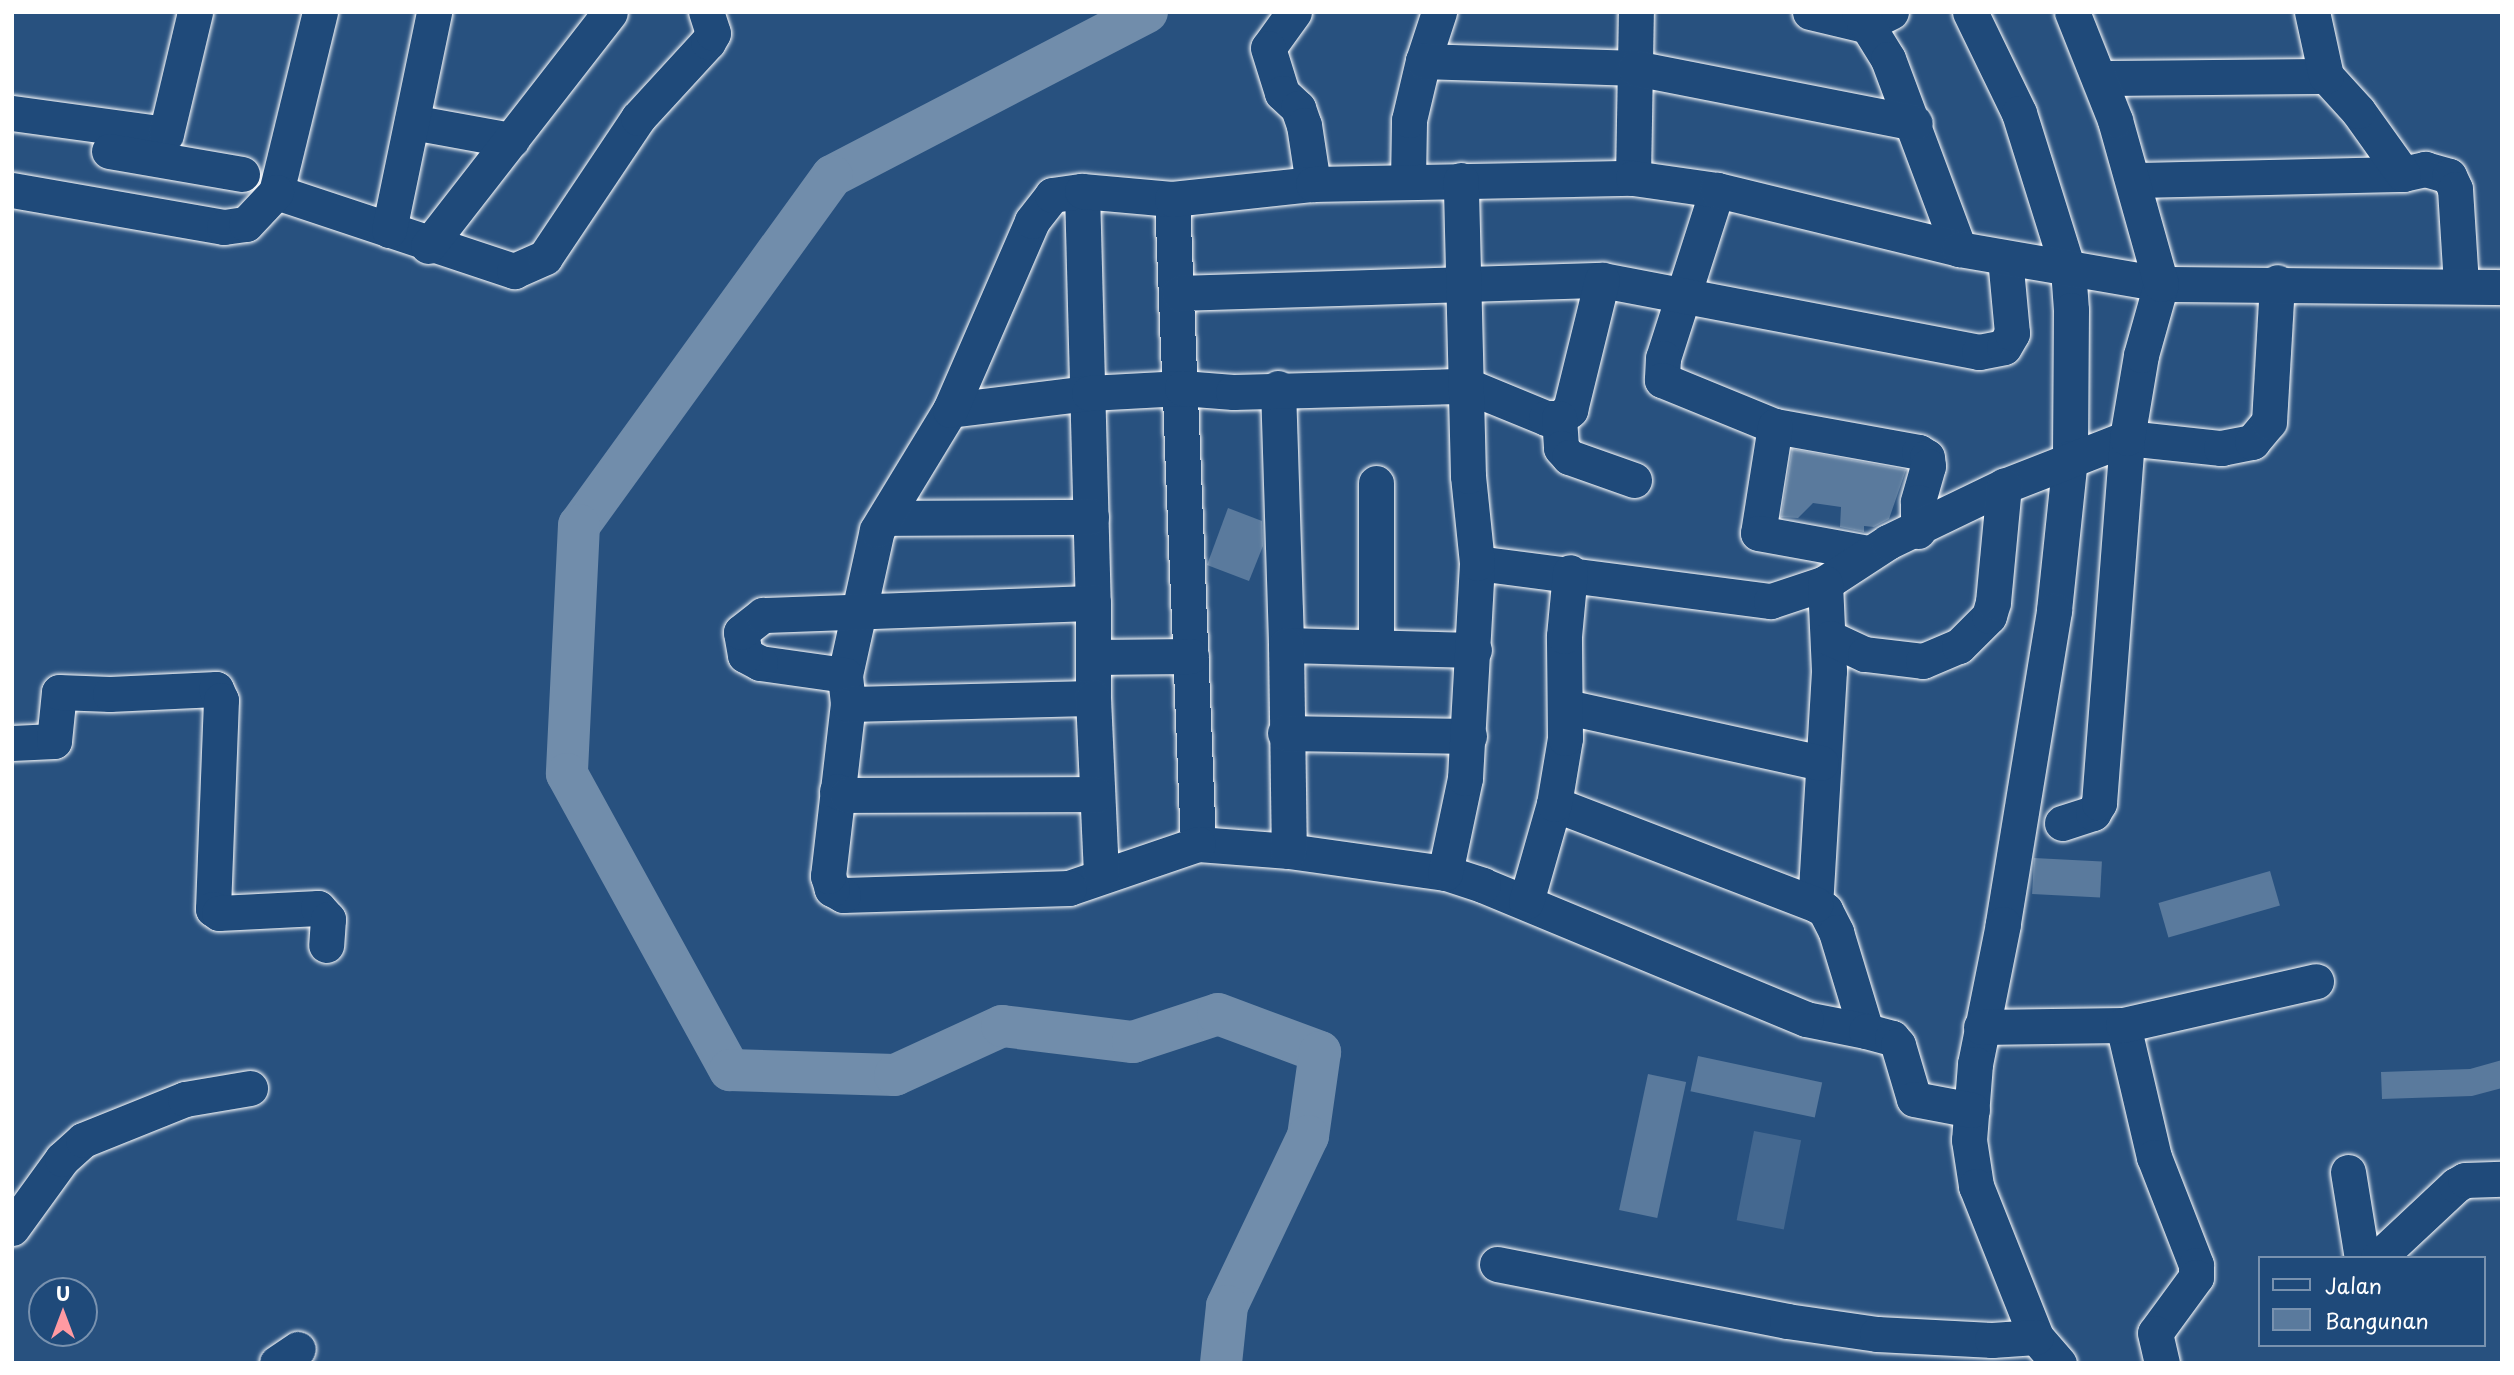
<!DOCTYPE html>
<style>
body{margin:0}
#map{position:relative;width:2514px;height:1375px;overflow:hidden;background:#28517f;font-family:"Playpen Sans",sans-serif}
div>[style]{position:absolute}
.green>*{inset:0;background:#446890;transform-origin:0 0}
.river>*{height:42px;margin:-21px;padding:0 21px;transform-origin:21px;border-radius:21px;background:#718dab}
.building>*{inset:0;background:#5a7a9d;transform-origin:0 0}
.roads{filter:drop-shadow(0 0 2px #fff) drop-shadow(0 0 2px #fff)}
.minor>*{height:35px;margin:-17.5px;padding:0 17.5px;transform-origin:17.5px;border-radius:17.5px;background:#1f4a7a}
span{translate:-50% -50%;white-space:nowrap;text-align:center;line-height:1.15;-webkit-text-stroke:5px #1f4a7a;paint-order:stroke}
.frame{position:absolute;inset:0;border:14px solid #fff;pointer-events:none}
.legend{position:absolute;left:2258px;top:1256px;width:228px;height:91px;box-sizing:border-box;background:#1f4a7a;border:2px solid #7992af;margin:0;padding:9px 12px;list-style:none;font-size:21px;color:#fff}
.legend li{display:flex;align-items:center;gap:14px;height:35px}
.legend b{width:35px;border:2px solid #7992af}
.north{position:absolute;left:28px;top:1277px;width:70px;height:70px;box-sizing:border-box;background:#1f4a7a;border:2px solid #7992af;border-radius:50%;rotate:0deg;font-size:19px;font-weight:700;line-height:28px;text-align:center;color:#fff}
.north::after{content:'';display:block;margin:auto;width:24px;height:32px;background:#ff9aa2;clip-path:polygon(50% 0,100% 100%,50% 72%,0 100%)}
</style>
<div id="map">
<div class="green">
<i style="left:1754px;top:1131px;width:48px;height:91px;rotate:11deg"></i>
</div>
<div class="river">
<i style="left:1147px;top:12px;width:355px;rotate:152.5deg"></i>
<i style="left:832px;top:176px;width:431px;rotate:125.9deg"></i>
<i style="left:579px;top:525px;width:249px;rotate:92.8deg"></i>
<i style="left:567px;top:774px;width:338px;rotate:61.2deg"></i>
<i style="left:730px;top:1070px;width:165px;rotate:1.7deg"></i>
<i style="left:895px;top:1075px;width:118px;rotate:-24.6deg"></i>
<i style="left:1002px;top:1026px;width:132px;rotate:7deg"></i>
<i style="left:1133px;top:1042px;width:89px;rotate:-18.2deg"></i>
<i style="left:1218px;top:1014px;width:109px;rotate:20.4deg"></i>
<i style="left:1320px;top:1052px;width:85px;rotate:98.1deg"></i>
<i style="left:1308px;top:1136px;width:188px;rotate:115.5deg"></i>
<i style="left:1227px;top:1306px;width:57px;rotate:96deg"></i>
</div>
<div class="building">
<i style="clip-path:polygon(1792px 449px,1906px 470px,1889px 519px,1874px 527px,1864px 526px,1864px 532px,1840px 527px,1841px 507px,1813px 503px,1798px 518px,1781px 517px)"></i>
<i style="clip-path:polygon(1228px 508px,1262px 521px,1263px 546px,1249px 581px,1207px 565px)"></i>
<i style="left:2034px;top:858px;width:68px;height:36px;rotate:3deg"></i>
<i style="left:2270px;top:871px;width:36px;height:116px;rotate:74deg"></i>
<i style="left:1698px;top:1056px;width:127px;height:36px;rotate:12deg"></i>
<i style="clip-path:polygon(2502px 1060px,2502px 1088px,2472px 1096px,2382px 1099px,2381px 1072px,2470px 1069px)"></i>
<i style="left:1648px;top:1074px;width:39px;height:139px;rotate:12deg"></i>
</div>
<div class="roads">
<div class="minor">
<i style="left:320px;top:12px;width:185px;rotate:103.7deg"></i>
<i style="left:276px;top:192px;width:251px;rotate:18.4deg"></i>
<i style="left:514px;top:271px;width:34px;rotate:-24deg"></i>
<i style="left:545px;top:257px;width:167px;rotate:-56.2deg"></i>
<i style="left:638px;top:118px;width:103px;rotate:-47.4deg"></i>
<i style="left:708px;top:42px;width:10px;rotate:-61deg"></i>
<i style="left:713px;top:33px;width:22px;rotate:-108deg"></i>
<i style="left:1294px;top:12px;width:44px;rotate:125.8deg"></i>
<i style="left:1268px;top:48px;width:47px;rotate:72.7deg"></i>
<i style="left:1282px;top:93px;width:22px;rotate:43deg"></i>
<i style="left:1298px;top:108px;width:18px;rotate:71deg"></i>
<i style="left:1304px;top:125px;width:60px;rotate:81.3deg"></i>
<i style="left:1810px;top:12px;width:56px;rotate:13.5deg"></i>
<i style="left:1864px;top:25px;width:30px;rotate:-26deg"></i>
<i style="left:1859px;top:12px;width:55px;rotate:58.3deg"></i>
<i style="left:1888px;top:59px;width:203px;rotate:69.5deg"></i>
<i style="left:1970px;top:12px;width:112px;rotate:64.1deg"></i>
<i style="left:2019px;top:113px;width:164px;rotate:72.6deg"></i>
<i style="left:2068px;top:269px;width:41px;rotate:85.8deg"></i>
<i style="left:2071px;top:310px;width:148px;rotate:90.4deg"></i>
<i style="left:2070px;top:458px;width:154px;rotate:96deg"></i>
<i style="left:2054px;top:611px;width:317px;rotate:99.3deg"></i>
<i style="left:2003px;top:924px;width:143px;rotate:101.3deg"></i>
<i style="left:1975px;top:1064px;width:76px;rotate:94.5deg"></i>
<i style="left:1969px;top:1140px;width:47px;rotate:81.3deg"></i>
<i style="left:1976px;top:1186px;width:162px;rotate:68.3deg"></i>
<i style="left:2036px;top:1337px;width:35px;rotate:49deg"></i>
<i style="left:1423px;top:61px;width:52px;rotate:-71.9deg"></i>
<i style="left:2099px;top:78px;width:227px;rotate:-0.5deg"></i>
<i style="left:12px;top:113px;width:155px;rotate:7.8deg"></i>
<i style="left:166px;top:134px;width:125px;rotate:-76.6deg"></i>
<i style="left:412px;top:122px;width:101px;rotate:10.3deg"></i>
<i style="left:109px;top:151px;width:135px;rotate:9.8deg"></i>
<i style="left:2403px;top:174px;width:23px;rotate:-13deg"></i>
<i style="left:2425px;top:169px;width:25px;rotate:16deg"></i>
<i style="left:2449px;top:176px;width:14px;rotate:65deg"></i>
<i style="left:2455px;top:189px;width:96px;rotate:86.4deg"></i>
<i style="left:1633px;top:178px;width:166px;rotate:-89deg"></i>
<i style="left:1408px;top:180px;width:60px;rotate:-89deg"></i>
<i style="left:1409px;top:120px;width:61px;rotate:-76.7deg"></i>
<i style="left:1423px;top:61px;width:212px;rotate:1.9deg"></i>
<i style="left:1635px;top:68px;width:285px;rotate:11.1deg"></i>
<i style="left:2134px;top:180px;width:269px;rotate:-1.3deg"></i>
<i style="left:2403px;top:174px;width:77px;rotate:-125.5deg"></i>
<i style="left:2358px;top:111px;width:47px;rotate:-132.4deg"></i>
<i style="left:2326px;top:76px;width:66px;rotate:-102.3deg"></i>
<i style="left:12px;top:190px;width:215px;rotate:9.9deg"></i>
<i style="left:224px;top:227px;width:22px;rotate:-8deg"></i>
<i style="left:246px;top:224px;width:44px;rotate:-46.8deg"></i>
<i style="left:1717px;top:190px;width:176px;rotate:107.8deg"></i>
<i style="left:1663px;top:358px;width:22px;rotate:93deg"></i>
<i style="left:1662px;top:380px;width:122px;rotate:22.2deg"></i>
<i style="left:1775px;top:426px;width:146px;rotate:10.2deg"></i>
<i style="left:1919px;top:452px;width:9px;rotate:32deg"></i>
<i style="left:1927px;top:457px;width:9px;rotate:84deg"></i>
<i style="left:1928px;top:466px;width:37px;rotate:106deg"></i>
<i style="left:1918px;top:502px;width:29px;rotate:90deg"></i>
<i style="left:1082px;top:191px;width:412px;rotate:88.5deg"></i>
<i style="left:1172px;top:199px;width:646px;rotate:87.69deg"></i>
<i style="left:389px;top:230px;width:223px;rotate:-78.3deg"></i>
<i style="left:428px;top:246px;width:296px;rotate:-52.1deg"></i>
<i style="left:1179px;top:293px;width:423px;rotate:-1.8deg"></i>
<i style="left:1602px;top:280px;width:384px;rotate:10.8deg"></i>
<i style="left:1979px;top:352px;width:25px;rotate:-11deg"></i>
<i style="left:2004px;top:347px;width:16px;rotate:-60deg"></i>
<i style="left:2012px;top:333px;width:75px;rotate:-95.3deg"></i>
<i style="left:1278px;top:388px;width:257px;rotate:88.2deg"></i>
<i style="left:1286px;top:645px;width:188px;rotate:1.5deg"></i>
<i style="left:950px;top:410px;width:140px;rotate:-7deg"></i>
<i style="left:1089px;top:393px;width:93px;rotate:-3.1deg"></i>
<i style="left:1182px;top:388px;width:51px;rotate:4.5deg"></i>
<i style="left:1233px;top:392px;width:235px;rotate:-1.5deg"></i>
<i style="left:1468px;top:386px;width:84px;rotate:22.3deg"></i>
<i style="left:1546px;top:418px;width:13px"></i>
<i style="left:1559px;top:418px;width:14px;rotate:-36deg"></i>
<i style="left:1570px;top:410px;width:134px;rotate:-76.2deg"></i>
<i style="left:1559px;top:418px;width:30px;rotate:86deg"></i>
<i style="left:1561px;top:448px;width:12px;rotate:48deg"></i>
<i style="left:1569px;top:457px;width:69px;rotate:19.5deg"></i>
<i style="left:1775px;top:426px;width:108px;rotate:99deg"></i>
<i style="left:1758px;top:533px;width:112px;rotate:10.3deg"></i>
<i style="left:886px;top:518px;width:205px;rotate:-0.3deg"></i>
<i style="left:1477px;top:563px;width:296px;rotate:7.4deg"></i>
<i style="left:1771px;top:601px;width:57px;rotate:-18.4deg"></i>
<i style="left:1825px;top:583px;width:75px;rotate:-33.1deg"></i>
<i style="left:1888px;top:542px;width:129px;rotate:-25.8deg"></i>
<i style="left:2004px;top:486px;width:132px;rotate:-21.3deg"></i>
<i style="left:2127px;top:438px;width:95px;rotate:6.1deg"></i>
<i style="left:2221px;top:448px;width:32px;rotate:-11deg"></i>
<i style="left:2252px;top:442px;width:26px;rotate:-50deg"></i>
<i style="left:2269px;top:422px;width:140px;rotate:-86.7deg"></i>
<i style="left:1825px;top:583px;width:88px;rotate:87.4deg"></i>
<i style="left:1829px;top:671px;width:233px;rotate:93.4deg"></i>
<i style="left:1815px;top:904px;width:12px;rotate:31deg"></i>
<i style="left:1825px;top:910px;width:25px;rotate:63deg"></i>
<i style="left:1836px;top:932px;width:103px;rotate:73.1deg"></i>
<i style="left:1866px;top:1031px;width:61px;rotate:-168.7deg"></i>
<i style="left:1806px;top:1019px;width:350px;rotate:-157.5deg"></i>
<i style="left:1483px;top:885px;width:40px;rotate:-162deg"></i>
<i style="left:1445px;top:873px;width:158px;rotate:-172deg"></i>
<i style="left:1289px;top:851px;width:91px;rotate:-175.6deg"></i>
<i style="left:1198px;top:844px;width:136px;rotate:161.2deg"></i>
<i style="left:1069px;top:888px;width:226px;rotate:178.2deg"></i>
<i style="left:843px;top:895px;width:13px;rotate:-151deg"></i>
<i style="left:832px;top:889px;width:14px;rotate:-107deg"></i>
<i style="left:828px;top:876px;width:173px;rotate:-83.4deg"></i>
<i style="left:848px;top:704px;width:29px;rotate:-96deg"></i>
<i style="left:845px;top:675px;width:148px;rotate:-77.6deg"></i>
<i style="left:877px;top:530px;width:140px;rotate:-58.7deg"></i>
<i style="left:950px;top:410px;width:206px;rotate:-66.5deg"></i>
<i style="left:1032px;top:221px;width:33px;rotate:-52deg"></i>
<i style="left:1052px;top:195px;width:30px;rotate:-8deg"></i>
<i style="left:1082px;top:191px;width:90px;rotate:5.1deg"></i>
<i style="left:1172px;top:199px;width:142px;rotate:-6.1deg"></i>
<i style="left:1313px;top:184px;width:320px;rotate:-1.1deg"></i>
<i style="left:1633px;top:178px;width:85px;rotate:8.1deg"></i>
<i style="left:1717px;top:190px;width:249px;rotate:13.7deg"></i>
<i style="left:1959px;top:249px;width:205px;rotate:9.8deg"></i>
<i style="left:2161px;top:284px;width:341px;rotate:0.5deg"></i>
<i style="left:1830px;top:638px;width:38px;rotate:25deg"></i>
<i style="left:1865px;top:654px;width:58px;rotate:6.9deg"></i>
<i style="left:1923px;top:661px;width:39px;rotate:-23deg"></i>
<i style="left:1959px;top:646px;width:42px;rotate:-45deg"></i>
<i style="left:1989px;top:616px;width:15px;rotate:-74deg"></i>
<i style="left:1993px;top:602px;width:117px;rotate:-84.6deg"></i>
<i style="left:1286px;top:645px;width:206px;rotate:89.2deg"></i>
<i style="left:1376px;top:647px;width:164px;rotate:-90deg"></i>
<i style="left:1093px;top:657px;width:98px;rotate:-0.6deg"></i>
<i style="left:845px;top:675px;width:86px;rotate:-172deg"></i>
<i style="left:760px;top:663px;width:17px;rotate:-152deg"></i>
<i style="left:745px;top:655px;width:23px;rotate:-100deg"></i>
<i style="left:741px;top:632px;width:28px;rotate:-38deg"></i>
<i style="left:763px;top:615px;width:330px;rotate:-2.1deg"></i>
<i style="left:1093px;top:603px;width:95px;rotate:90deg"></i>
<i style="left:1093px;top:698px;width:245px;rotate:178.6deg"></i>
<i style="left:1093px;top:698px;width:178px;rotate:87.4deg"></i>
<i style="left:1567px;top:707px;width:260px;rotate:12.4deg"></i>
<i style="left:1285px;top:733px;width:184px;rotate:0.9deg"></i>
<i style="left:12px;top:743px;width:42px;rotate:-2.7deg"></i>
<i style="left:54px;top:741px;width:49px;rotate:-84.2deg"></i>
<i style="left:59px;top:692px;width:51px;rotate:2.2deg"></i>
<i style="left:110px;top:694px;width:106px;rotate:-2.7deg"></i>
<i style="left:216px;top:689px;width:12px;rotate:66deg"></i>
<i style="left:221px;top:700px;width:209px;rotate:92.2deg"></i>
<i style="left:213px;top:909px;width:7px;rotate:34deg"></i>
<i style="left:219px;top:913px;width:99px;rotate:-2.9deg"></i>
<i style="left:318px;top:908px;width:15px;rotate:48deg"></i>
<i style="left:328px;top:919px;width:26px;rotate:94deg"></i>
<i style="left:837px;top:791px;width:11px;rotate:22deg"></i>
<i style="left:847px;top:795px;width:249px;rotate:-0.2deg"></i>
<i style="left:1554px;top:804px;width:280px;rotate:21deg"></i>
<i style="left:2062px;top:823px;width:33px;rotate:-18deg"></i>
<i style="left:2093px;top:813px;width:12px;rotate:-59deg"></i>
<i style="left:2099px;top:803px;width:366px;rotate:-85.6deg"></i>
<i style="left:2127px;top:438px;width:84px;rotate:-80.4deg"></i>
<i style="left:2141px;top:355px;width:74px;rotate:-74.3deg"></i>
<i style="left:2161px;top:284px;width:170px;rotate:-105.7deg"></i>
<i style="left:2115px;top:120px;width:116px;rotate:-111.7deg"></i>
<i style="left:1445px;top:873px;width:97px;rotate:-78.1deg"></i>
<i style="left:1465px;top:778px;width:215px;rotate:-86.8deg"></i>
<i style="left:1477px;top:563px;width:87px;rotate:-95.9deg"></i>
<i style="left:1468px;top:476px;width:296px;rotate:-91.4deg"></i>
<i style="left:1526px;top:902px;width:102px;rotate:-74.1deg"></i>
<i style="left:1554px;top:804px;width:67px;rotate:-80.5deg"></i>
<i style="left:1565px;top:738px;width:102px;rotate:-90.6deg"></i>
<i style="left:1564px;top:636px;width:64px;rotate:-84.6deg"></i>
<i style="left:2123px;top:1025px;width:136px;rotate:76.8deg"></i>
<i style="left:2154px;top:1157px;width:116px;rotate:68.7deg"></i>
<i style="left:2196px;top:1265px;width:12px;rotate:90deg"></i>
<i style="left:2196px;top:1277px;width:69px;rotate:126.2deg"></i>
<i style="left:2155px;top:1333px;width:31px;rotate:77deg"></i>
<i style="left:1981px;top:1027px;width:142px;rotate:-0.8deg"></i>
<i style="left:2123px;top:1025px;width:198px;rotate:-12.8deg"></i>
<i style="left:1866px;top:1031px;width:27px;rotate:15deg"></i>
<i style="left:1892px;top:1038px;width:9px;rotate:49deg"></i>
<i style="left:1898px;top:1045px;width:56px;rotate:73.5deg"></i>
<i style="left:1914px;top:1099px;width:59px;rotate:10.7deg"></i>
<i style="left:2348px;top:1172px;width:87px;rotate:80.8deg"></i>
<i style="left:12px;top:1228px;width:85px;rotate:-54.1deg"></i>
<i style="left:62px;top:1159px;width:28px;rotate:-42deg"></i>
<i style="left:83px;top:1140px;width:110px;rotate:-21.9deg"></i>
<i style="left:185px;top:1099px;width:66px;rotate:-9.6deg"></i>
<i style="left:2378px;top:1258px;width:107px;rotate:-43.1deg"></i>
<i style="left:2456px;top:1185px;width:10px;rotate:-29deg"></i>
<i style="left:2465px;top:1180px;width:37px;rotate:-2deg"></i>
<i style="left:1497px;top:1264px;width:296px;rotate:11.1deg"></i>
<i style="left:1787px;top:1321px;width:91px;rotate:8.2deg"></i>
<i style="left:1877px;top:1334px;width:115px;rotate:3deg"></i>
<i style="left:1992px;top:1340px;width:44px;rotate:-3.9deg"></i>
<i style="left:277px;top:1363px;width:25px;rotate:-34deg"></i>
</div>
</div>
<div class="frame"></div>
<ul class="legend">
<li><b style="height:9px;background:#1f4a7a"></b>Jalan</li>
<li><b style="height:19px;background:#5a7a9d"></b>Bangunan</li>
</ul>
<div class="north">U</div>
</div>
